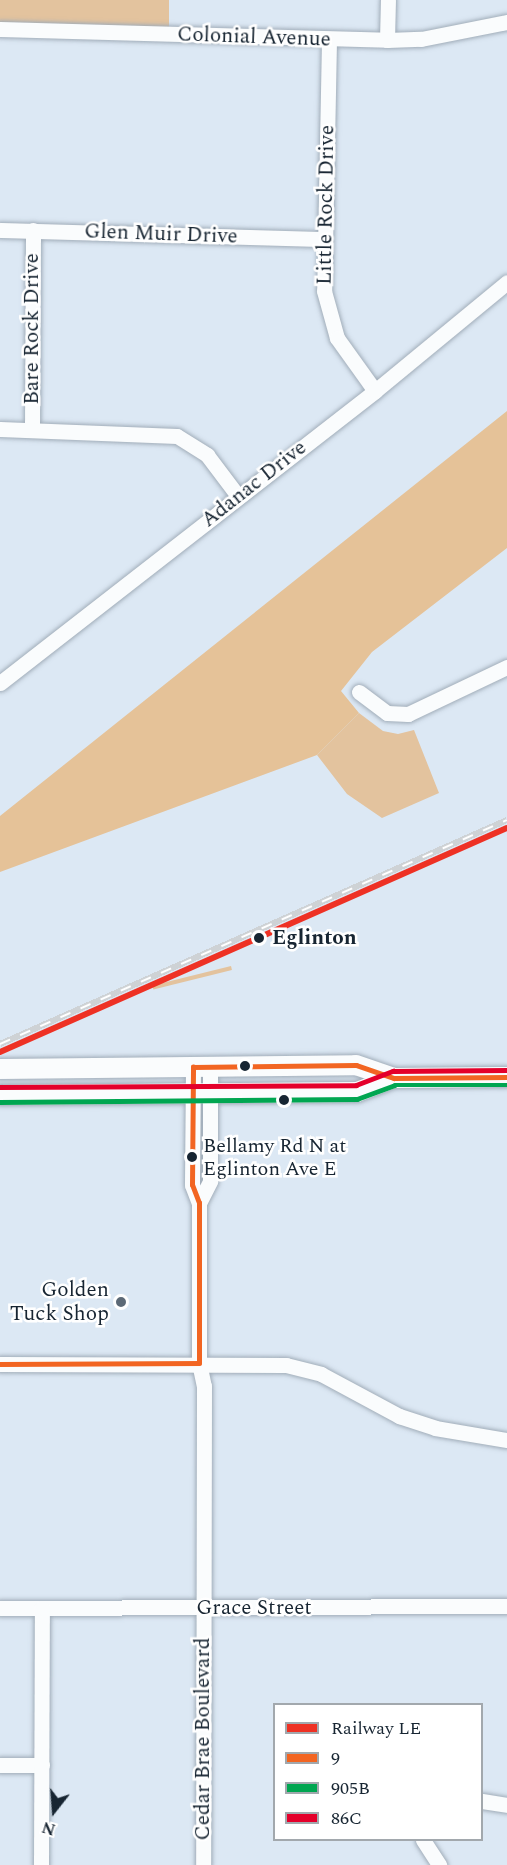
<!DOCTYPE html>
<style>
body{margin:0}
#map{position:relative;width:507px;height:1865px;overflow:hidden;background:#dce8f4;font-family:Spectral,serif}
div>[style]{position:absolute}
.green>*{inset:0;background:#e3c39e;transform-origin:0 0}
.forest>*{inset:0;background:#e5c298}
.roads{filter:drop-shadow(0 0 2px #a1adb9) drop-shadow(0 0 2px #a1adb9)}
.minor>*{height:15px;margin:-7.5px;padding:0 7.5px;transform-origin:7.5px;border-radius:7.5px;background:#fafcfd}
.major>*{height:20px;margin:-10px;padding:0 10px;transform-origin:10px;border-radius:10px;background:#fafcfd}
.rail>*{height:6px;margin-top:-3px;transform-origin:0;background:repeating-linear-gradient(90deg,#fff 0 11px,#ced2d5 0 22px);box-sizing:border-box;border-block:2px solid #ced2d5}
.bus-1>*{height:4.5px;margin:-2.25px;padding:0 2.25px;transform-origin:2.25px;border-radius:2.25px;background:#f26522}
.bus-2>*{height:4.5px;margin:-2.25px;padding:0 2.25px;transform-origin:2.25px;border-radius:2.25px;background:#00a651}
.bus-3>*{height:4.5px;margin:-2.25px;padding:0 2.25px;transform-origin:2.25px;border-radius:2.25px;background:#e4002b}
.rail-1>*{height:6px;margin:-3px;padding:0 3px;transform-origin:3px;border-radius:3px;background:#ee3124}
.dots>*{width:16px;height:16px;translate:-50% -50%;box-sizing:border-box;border:3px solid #fff;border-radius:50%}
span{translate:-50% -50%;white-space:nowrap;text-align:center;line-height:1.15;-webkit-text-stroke:5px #fff;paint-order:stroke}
.bus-label{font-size:20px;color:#172532}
.left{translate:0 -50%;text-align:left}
.street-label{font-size:21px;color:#172532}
.stop-label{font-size:21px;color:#172532;font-weight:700}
.poi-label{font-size:21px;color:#172532}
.right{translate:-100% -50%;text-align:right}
.legend{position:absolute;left:273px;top:1703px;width:210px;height:138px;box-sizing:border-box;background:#fff;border:2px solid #a2a8ad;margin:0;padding:8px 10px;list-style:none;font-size:18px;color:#172532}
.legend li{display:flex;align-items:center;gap:12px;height:30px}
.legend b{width:30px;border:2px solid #a2a8ad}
.north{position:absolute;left:24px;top:1781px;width:60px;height:60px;-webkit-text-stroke:4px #fff;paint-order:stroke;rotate:197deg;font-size:16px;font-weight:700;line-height:24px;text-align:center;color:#172532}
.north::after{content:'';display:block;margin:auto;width:21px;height:27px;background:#172532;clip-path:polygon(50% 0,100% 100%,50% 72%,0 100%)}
</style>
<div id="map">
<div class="green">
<i style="clip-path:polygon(0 0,169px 0,169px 28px,0 24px)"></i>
<i style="clip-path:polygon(359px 713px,383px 731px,398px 734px,414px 730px,439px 793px,382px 818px,347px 794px,317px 755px)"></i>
<i style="left:231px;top:966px;width:4px;height:81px;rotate:76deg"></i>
</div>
<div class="forest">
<i style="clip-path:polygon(507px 411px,507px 548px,372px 652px,341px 691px,359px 713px,317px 755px,0 872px,0 816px)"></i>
</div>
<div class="roads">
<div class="minor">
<i style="left:0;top:29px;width:387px;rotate:1.6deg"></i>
<i style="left:387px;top:40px;width:34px;rotate:-2deg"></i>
<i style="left:421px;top:39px;width:88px;rotate:-11.2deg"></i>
<i style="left:329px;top:40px;width:251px;rotate:91.1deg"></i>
<i style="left:324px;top:291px;width:49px;rotate:74.5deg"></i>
<i style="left:337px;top:338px;width:65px;rotate:54.4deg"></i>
<i style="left:387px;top:40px;width:40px;rotate:-88.6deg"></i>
<i style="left:0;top:230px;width:322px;rotate:1.6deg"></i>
<i style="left:32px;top:428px;width:198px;rotate:-89.7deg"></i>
<i style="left:0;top:429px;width:177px;rotate:2.3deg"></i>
<i style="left:177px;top:436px;width:36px;rotate:32deg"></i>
<i style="left:207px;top:455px;width:51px;rotate:52.9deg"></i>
<i style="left:0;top:683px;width:475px;rotate:-37.9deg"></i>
<i style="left:375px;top:391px;width:171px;rotate:-39.5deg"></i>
<i style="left:359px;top:692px;width:35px;rotate:37deg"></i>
<i style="left:387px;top:713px;width:21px;rotate:3deg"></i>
<i style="left:408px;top:714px;width:110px;rotate:-25.4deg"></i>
<i style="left:193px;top:1067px;width:118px;rotate:90.5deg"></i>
<i style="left:192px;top:1185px;width:19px;rotate:69deg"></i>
<i style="left:199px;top:1203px;width:160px;rotate:90deg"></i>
<i style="left:199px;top:1363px;width:24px;rotate:78deg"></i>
<i style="left:204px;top:1386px;width:479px;rotate:90.1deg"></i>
<i style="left:199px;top:1203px;width:25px;rotate:-63deg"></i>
<i style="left:210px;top:1181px;width:114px;rotate:-90deg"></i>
<i style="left:0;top:1364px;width:286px;rotate:0.2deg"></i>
<i style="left:286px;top:1365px;width:36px;rotate:14deg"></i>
<i style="left:321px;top:1374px;width:89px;rotate:28.3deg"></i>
<i style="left:399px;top:1416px;width:38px;rotate:18deg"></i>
<i style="left:435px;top:1428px;width:73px;rotate:9.5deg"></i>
<i style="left:0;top:1608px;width:507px;rotate:-0.23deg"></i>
<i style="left:0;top:1765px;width:42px"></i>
<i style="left:482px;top:1801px;width:25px;rotate:9deg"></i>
<i style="left:423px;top:1840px;width:30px;rotate:57deg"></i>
<i style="left:41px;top:1865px;width:257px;rotate:-89.8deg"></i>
</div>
<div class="major">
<i style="left:0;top:1069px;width:356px;rotate:-0.6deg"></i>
<i style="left:356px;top:1065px;width:40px;rotate:18.9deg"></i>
<i style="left:394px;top:1078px;width:113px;rotate:-0.5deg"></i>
<i style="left:0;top:1095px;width:357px;rotate:-0.5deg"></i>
<i style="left:357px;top:1092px;width:40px;rotate:-21deg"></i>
</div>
</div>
<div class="rail">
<i style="left:0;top:1044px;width:554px;rotate:-23.84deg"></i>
</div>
<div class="bus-1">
<i style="left:199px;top:1363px;width:160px;rotate:-90deg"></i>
<i style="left:199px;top:1203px;width:19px;rotate:-111deg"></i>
<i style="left:192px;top:1185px;width:118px;rotate:-89.5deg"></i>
<i style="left:193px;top:1067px;width:163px;rotate:-0.7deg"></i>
<i style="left:356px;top:1065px;width:40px;rotate:18.9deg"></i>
<i style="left:394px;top:1078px;width:113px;rotate:-0.5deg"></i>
<i style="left:0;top:1364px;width:199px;rotate:-0.3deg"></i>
</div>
<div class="bus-2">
<i style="left:0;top:1102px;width:357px;rotate:-0.5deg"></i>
<i style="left:357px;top:1099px;width:40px;rotate:-20.2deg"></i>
<i style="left:395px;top:1085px;width:112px"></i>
</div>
<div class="bus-3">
<i style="left:0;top:1087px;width:356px;rotate:-0.3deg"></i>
<i style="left:356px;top:1085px;width:40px;rotate:-21deg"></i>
<i style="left:393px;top:1071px;width:114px;rotate:-0.5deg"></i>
</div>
<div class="rail-1">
<i style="left:0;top:1052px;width:554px;rotate:-23.84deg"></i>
</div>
<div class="dots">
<i style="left:259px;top:938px;background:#172532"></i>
<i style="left:245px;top:1066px;background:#172532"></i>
<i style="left:284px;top:1100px;background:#172532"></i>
<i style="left:192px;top:1157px;background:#172532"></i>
<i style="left:121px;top:1302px;background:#5c6976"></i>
</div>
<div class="bus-label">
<span class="left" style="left:203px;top:1158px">Bellamy Rd N at<br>Eglinton Ave E</span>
</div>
<div class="street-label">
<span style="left:254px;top:37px;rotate:2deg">Colonial Avenue</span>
<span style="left:326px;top:205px;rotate:-89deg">Little Rock Drive</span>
<span style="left:161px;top:234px;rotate:2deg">Glen Muir Drive</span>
<span style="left:32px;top:329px;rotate:-90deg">Bare Rock Drive</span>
<span style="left:254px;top:484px;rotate:-38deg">Adanac Drive</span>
<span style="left:254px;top:1608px">Grace Street</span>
<span style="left:203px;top:1739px;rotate:-90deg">Cedar Brae Boulevard</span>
</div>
<div class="stop-label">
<span class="left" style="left:272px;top:938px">Eglinton</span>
</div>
<div class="poi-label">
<span class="right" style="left:109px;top:1302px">Golden<br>Tuck Shop</span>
</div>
<ul class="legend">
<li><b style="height:8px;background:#ee3124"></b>Railway LE</li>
<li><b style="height:8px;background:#f26522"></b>9</li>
<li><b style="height:8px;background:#00a651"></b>905B</li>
<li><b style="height:8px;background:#e4002b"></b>86C</li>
</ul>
<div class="north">N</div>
</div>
